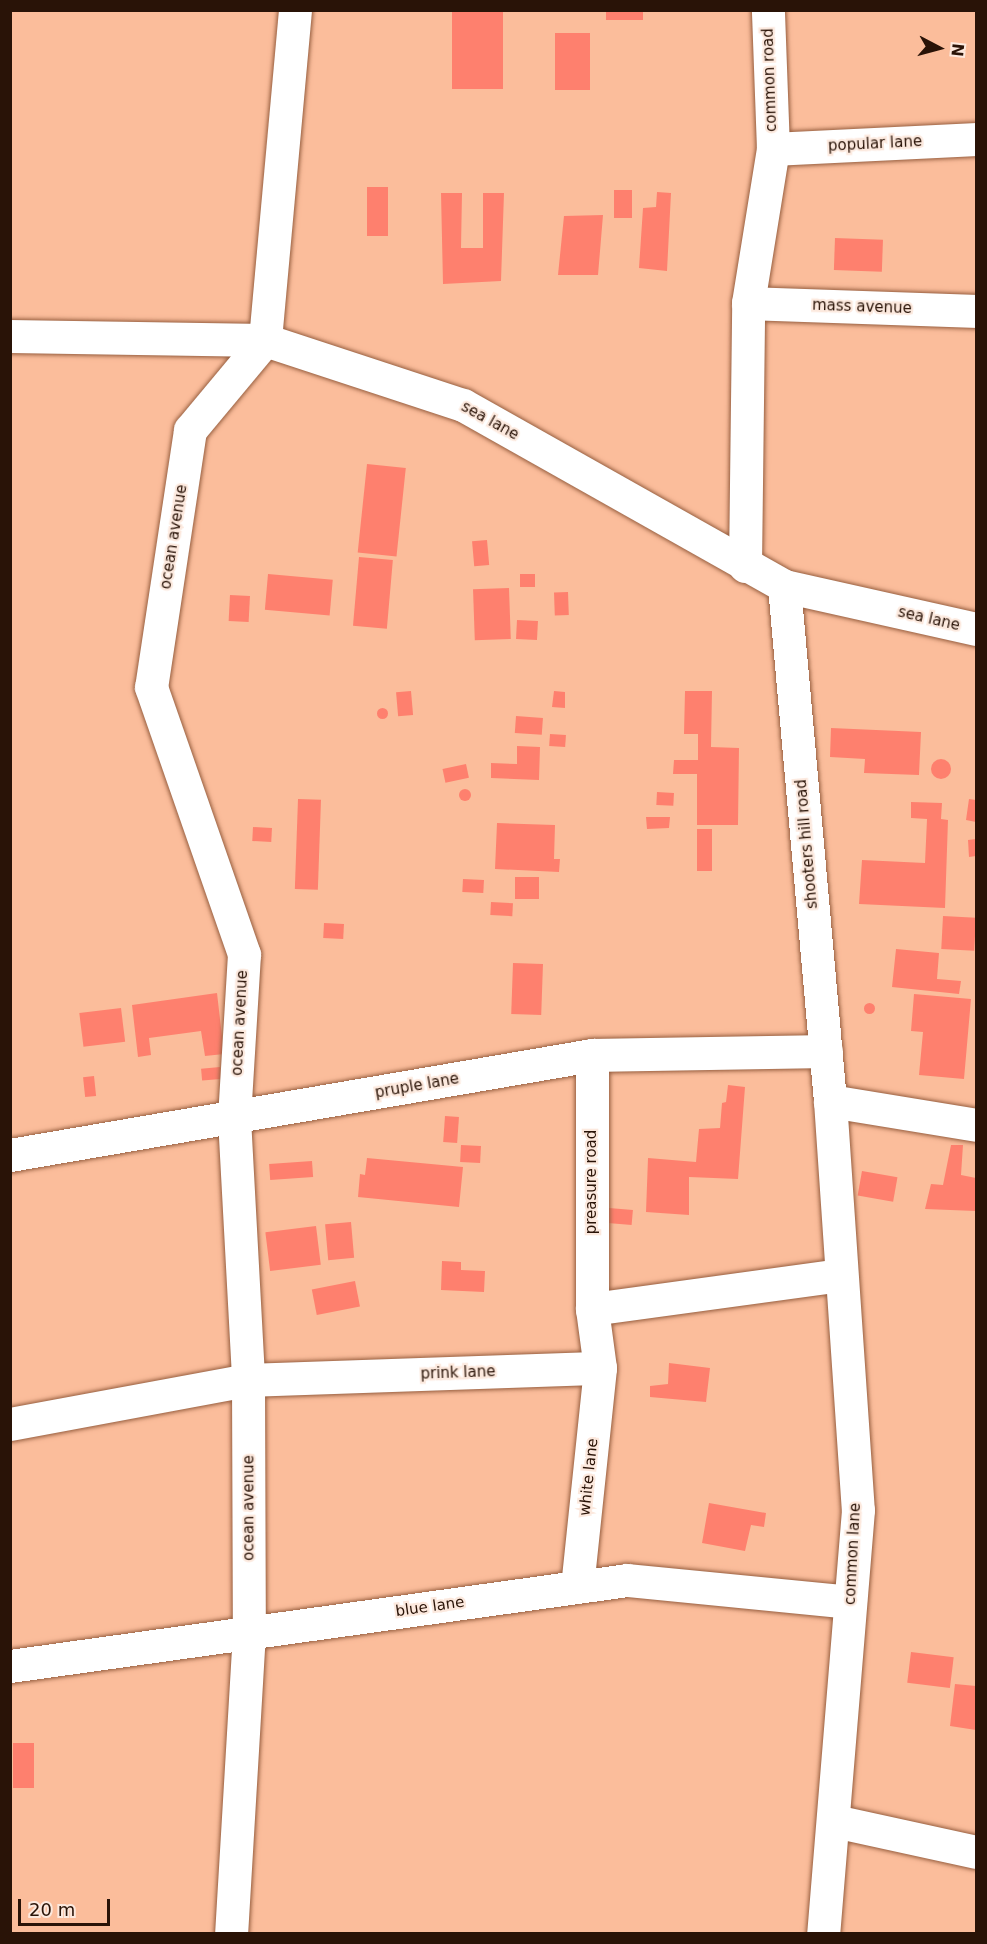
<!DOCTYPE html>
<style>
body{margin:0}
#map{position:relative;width:987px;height:1944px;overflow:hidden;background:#fbbd9b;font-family:"DejaVu Sans",sans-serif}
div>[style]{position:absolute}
.building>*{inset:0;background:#fe806e;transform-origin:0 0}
.round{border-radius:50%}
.roads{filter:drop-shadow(0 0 2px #975f40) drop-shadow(0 0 2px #975f40)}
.minor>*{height:33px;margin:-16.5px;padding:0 16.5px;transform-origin:16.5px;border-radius:16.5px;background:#fff}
span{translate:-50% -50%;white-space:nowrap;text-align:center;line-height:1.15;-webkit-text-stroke:4.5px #fce9de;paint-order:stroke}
.street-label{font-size:15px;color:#291307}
.frame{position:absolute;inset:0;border:12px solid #291307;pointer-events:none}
.north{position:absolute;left:909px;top:18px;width:60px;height:60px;-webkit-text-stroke:4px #fce9de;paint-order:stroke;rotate:96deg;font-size:16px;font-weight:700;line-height:24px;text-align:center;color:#291307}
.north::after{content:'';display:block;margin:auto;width:21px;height:27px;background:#291307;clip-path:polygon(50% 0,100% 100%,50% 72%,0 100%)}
.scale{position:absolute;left:18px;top:1899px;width:92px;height:27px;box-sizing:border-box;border:3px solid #291307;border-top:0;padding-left:8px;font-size:18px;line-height:21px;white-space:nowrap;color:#291307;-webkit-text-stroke:4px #fce9de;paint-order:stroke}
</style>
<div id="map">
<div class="building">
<i style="left:452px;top:10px;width:51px;height:79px"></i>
<i style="left:606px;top:10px;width:37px;height:10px"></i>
<i style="left:555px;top:33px;width:35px;height:57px"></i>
<i style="left:367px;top:187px;width:21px;height:49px"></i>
<i style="left:614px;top:190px;width:18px;height:28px"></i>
<i style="clip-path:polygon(657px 192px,671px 193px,667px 271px,639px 268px,643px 208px,656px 207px)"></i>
<i style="clip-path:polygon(441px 193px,462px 193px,461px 248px,483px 248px,483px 193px,504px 193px,501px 281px,443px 284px)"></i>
<i style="clip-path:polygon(603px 215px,598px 275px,558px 275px,564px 216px)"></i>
<i style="left:835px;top:238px;width:48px;height:32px;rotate:2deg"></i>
<i style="left:367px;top:464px;width:39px;height:89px;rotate:6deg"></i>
<i style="left:487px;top:540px;width:25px;height:15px;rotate:85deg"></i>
<i style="left:359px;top:557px;width:34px;height:69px;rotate:5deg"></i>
<i style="left:268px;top:574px;width:65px;height:36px;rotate:5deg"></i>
<i style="left:535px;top:574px;width:13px;height:15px;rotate:90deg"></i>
<i style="left:509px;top:588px;width:51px;height:36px;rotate:88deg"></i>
<i style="left:568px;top:592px;width:23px;height:14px;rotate:88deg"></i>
<i style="left:230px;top:595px;width:20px;height:26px;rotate:3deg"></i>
<i style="left:517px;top:620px;width:21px;height:19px;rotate:3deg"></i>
<i style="left:411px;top:691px;width:24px;height:15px;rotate:85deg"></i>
<i style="clip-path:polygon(554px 691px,565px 692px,565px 708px,552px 707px)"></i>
<i style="clip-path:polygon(685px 691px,712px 691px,711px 747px,739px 748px,738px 825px,697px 825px,697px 774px,673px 774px,674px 760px,698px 760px,698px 734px,684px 734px)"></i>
<i class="round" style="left:376.5px;top:707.5px;width:11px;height:11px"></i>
<i style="left:516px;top:716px;width:27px;height:17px;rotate:4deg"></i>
<i style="clip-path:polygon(831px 728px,921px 732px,919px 775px,864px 773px,865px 759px,830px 757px)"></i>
<i style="left:550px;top:734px;width:16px;height:12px;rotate:4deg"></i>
<i style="clip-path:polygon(517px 746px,540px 747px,539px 780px,491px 778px,491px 763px,517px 764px)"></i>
<i class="round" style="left:931px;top:759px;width:20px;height:20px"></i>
<i style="left:466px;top:764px;width:14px;height:24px;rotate:78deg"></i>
<i class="round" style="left:459px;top:789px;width:12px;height:12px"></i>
<i style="left:657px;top:792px;width:17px;height:13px;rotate:3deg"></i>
<i style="left:298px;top:799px;width:23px;height:90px;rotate:2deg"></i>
<i style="clip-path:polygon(969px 799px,976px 800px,976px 822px,966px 820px)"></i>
<i style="clip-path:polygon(911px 802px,942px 803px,941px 819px,948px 820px,945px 908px,859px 904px,862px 860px,925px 863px,927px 819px,911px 818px)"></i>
<i style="clip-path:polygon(646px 817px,670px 817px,669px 828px,647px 829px)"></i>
<i style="clip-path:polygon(497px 823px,555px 825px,554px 859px,560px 859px,559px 872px,495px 869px)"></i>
<i style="left:253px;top:827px;width:19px;height:14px;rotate:3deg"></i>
<i style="left:697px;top:829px;width:15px;height:42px"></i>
<i style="clip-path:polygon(976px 839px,976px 856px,969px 857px,968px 840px)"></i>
<i style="left:515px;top:877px;width:24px;height:22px"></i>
<i style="left:463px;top:879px;width:21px;height:13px;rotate:3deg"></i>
<i style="left:491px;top:902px;width:22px;height:13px;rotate:3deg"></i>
<i style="left:943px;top:916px;width:33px;height:33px;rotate:3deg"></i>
<i style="left:324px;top:923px;width:20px;height:15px;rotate:3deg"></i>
<i style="clip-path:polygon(896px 949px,939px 953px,937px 979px,961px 981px,959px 994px,892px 987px)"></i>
<i style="left:513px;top:963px;width:30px;height:51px;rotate:2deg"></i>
<i style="clip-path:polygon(217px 993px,224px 1054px,205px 1056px,201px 1031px,149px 1038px,151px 1055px,138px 1057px,132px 1005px)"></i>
<i style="clip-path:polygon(914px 994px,971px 999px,964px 1079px,919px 1075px,923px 1032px,911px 1031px)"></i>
<i class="round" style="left:863.5px;top:1002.5px;width:11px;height:11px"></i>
<i style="left:121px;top:1008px;width:34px;height:42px;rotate:83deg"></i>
<i style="left:220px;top:1067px;width:12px;height:19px;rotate:85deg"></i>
<i style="left:94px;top:1076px;width:20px;height:11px;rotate:84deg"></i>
<i style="clip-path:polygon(728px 1085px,745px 1087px,738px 1179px,689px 1177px,689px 1215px,646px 1212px,648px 1158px,696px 1162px,699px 1129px,720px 1128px,722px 1103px,726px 1102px)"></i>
<i style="left:445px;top:1116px;width:14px;height:26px;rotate:4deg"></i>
<i style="left:461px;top:1145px;width:20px;height:17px;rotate:3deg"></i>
<i style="clip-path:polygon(951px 1145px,963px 1145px,961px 1175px,976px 1178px,976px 1211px,925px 1209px,931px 1184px,943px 1185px)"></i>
<i style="clip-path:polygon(367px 1158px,463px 1167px,459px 1207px,358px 1197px,360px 1174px,365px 1175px)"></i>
<i style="left:312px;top:1161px;width:16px;height:43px;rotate:86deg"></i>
<i style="left:862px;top:1171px;width:36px;height:25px;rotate:10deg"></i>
<i style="left:609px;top:1208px;width:24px;height:15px;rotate:5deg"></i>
<i style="left:351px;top:1222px;width:36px;height:26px;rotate:85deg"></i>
<i style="left:316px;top:1226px;width:39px;height:51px;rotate:83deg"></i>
<i style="clip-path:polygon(442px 1261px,461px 1262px,461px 1270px,485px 1271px,484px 1292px,441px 1290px)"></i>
<i style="left:355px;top:1281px;width:26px;height:44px;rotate:79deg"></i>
<i style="clip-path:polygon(669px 1363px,710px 1368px,706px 1402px,650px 1397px,650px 1386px,668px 1384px)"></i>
<i style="clip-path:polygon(709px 1503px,766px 1513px,764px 1527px,751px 1525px,745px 1551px,702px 1543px)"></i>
<i style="left:911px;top:1652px;width:43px;height:31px;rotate:7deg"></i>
<i style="clip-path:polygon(955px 1684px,976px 1686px,976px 1730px,950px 1726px)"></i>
<i style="left:13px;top:1743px;width:21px;height:45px"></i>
</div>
<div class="roads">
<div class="minor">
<i style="left:295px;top:10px;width:331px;rotate:95.2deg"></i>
<i style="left:265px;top:340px;width:208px;rotate:18.2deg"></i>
<i style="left:463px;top:405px;width:369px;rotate:29.4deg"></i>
<i style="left:784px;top:586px;width:197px;rotate:12.6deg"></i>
<i style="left:773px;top:149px;width:203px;rotate:-2.8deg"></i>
<i style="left:748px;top:303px;width:228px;rotate:2deg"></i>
<i style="left:10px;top:336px;width:255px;rotate:0.9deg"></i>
<i style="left:265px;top:340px;width:117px;rotate:129.8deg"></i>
<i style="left:190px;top:430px;width:260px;rotate:98.6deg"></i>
<i style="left:151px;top:687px;width:283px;rotate:70.8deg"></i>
<i style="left:244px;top:954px;width:164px;rotate:93.5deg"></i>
<i style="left:234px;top:1118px;width:262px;rotate:86.9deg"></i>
<i style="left:248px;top:1380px;width:252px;rotate:89.8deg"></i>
<i style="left:249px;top:1632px;width:303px;rotate:93.4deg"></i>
<i style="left:745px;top:566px;width:263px;rotate:-89.3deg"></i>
<i style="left:748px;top:303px;width:156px;rotate:-80.8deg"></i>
<i style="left:773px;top:149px;width:139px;rotate:-92.1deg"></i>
<i style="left:784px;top:586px;width:517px;rotate:84.9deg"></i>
<i style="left:830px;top:1101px;width:410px;rotate:86.1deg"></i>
<i style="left:858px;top:1510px;width:425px;rotate:94.7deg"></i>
<i style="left:592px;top:1055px;width:254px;rotate:90deg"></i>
<i style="left:830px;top:1101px;width:148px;rotate:9.3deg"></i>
<i style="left:10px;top:1155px;width:591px;rotate:-9.75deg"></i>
<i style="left:592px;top:1055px;width:234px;rotate:-1deg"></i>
<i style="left:10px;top:1424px;width:242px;rotate:-10.5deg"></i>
<i style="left:248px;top:1380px;width:352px;rotate:-2deg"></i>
<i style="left:600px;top:1368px;width:60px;rotate:-97.7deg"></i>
<i style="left:592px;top:1309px;width:250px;rotate:-7.8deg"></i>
<i style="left:577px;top:1587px;width:220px;rotate:-84deg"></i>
<i style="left:10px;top:1666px;width:623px;rotate:-7.93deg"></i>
<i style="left:627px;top:1580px;width:224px;rotate:5.6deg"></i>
<i style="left:834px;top:1821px;width:145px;rotate:12.3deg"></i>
</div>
</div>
<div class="street-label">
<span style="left:770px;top:80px;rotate:-92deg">common road</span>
<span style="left:875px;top:144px;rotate:-3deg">popular lane</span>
<span style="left:862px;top:307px;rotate:2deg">mass avenue</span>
<span style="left:490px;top:421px;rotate:29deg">sea lane</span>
<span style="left:174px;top:537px;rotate:-81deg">ocean avenue</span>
<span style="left:929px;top:619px;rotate:13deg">sea lane</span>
<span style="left:807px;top:844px;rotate:-95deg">shooters hill road</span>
<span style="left:240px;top:1023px;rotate:-87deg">ocean avenue</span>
<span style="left:417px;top:1086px;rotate:-10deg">pruple lane</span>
<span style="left:592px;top:1182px;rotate:-90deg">preasure road</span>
<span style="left:458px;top:1373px;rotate:-2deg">prink lane</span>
<span style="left:589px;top:1477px;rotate:-84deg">white lane</span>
<span style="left:249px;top:1508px;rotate:-90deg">ocean avenue</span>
<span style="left:853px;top:1554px;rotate:-87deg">common lane</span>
<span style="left:430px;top:1607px;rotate:-8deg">blue lane</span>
</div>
<div class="frame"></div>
<div class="north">N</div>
<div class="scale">20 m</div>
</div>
